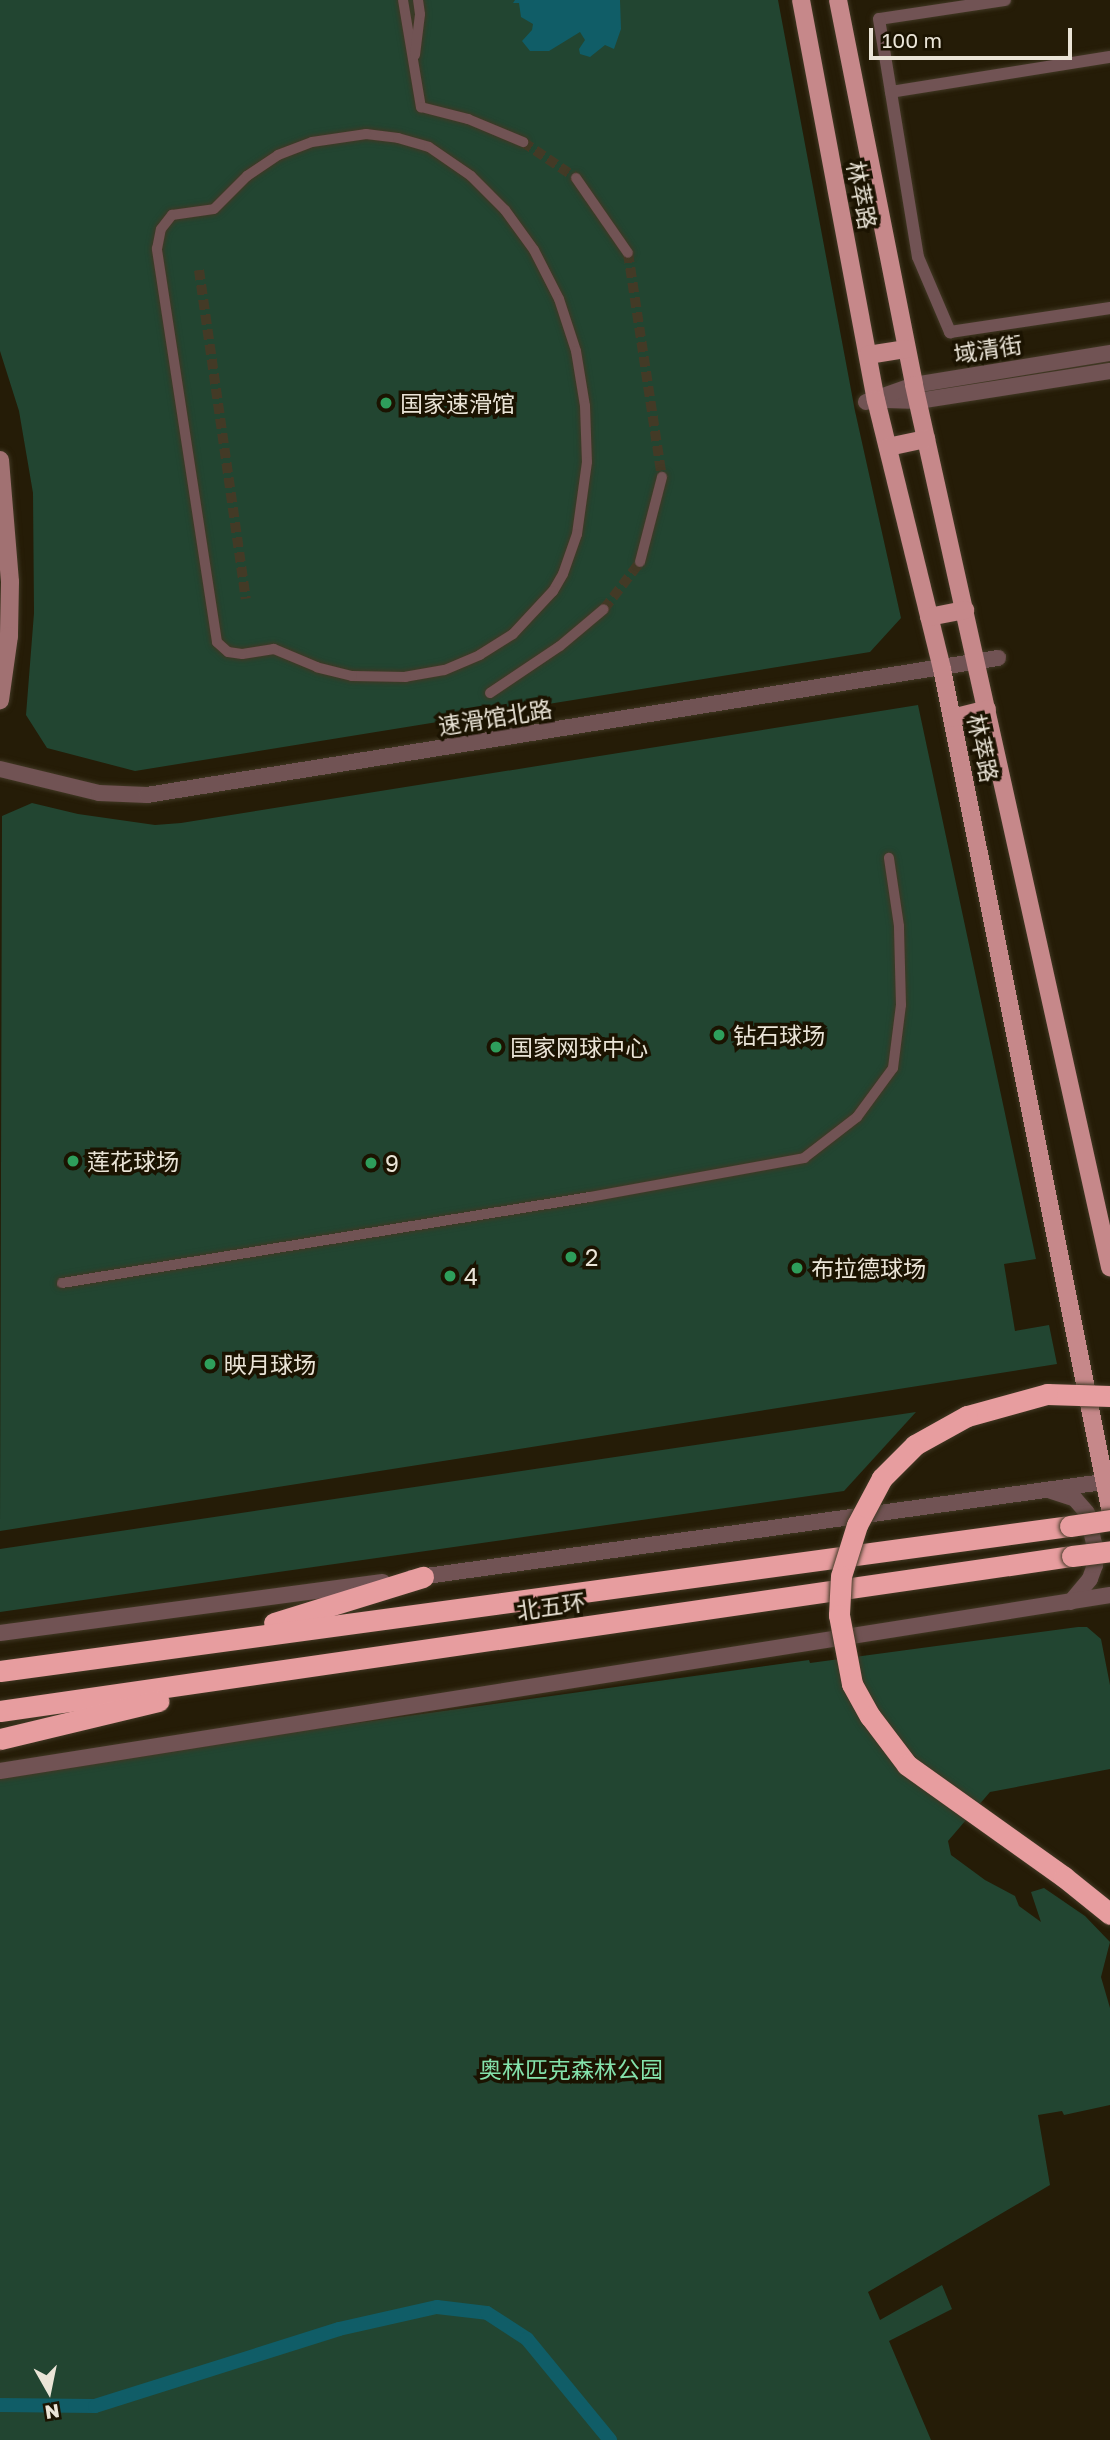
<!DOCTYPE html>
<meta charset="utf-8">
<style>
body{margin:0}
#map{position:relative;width:1110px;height:2440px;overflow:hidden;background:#251c07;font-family:"Golos Text","Noto Sans SC",sans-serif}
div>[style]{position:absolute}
.green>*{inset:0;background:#224531}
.water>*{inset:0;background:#105d67}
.canal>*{height:14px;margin:-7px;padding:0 7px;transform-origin:7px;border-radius:7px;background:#105d67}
.pedestrian-tunnel>*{height:10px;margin-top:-5px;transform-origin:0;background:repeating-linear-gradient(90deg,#433a26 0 10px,transparent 0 15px)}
.roads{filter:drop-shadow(0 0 2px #413824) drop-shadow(0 0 2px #413824)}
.pedestrian>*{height:10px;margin:-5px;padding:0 5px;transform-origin:5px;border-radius:5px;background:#715354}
.minor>*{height:12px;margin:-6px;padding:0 6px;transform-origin:6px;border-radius:6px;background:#715354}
.tertiary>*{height:16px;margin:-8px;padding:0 8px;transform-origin:8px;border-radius:8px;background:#715354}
.secondary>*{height:18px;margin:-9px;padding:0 9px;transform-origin:9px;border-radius:9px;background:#a17172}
.primary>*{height:18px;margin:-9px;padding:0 9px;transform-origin:9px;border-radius:9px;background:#c6888a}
.motorway>*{height:21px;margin:-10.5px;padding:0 10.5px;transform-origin:10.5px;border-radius:10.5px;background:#e79d9f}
.bridges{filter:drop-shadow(0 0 2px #413824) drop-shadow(0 0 2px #413824)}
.motorway-bridge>*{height:21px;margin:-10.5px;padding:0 10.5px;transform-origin:10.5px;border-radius:10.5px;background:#e79d9f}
.dots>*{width:19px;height:19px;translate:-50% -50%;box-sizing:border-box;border:4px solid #1b1301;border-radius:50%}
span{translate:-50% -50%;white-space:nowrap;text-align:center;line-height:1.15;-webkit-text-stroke:7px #1b1301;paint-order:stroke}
.street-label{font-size:23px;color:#eae4d7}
.poi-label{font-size:23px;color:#eae4d7}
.left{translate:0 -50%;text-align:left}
.park-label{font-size:23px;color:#84e2ab}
.north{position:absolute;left:14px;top:2356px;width:70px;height:70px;-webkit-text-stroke:5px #1b1301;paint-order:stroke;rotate:171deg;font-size:19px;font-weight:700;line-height:28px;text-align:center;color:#eae4d7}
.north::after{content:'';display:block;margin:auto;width:24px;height:32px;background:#eae4d7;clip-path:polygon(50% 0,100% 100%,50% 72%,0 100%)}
.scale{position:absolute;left:869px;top:28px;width:203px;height:32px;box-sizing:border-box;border:4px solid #eae4d7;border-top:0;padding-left:9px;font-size:21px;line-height:24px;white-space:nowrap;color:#eae4d7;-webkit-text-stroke:5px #1b1301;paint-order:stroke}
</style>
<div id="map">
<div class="green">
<i style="clip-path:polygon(0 0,778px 0,855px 411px,901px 618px,870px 652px,135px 771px,47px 748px,26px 715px,34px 613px,33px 493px,19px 411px,0 351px)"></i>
<i style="clip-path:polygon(918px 705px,1036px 1259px,1004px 1264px,1015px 1331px,1049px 1325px,1057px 1364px,0 1531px,2px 816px,32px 803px,78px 814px,155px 825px,181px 823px)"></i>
<i style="clip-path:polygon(916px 1412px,844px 1491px,0 1612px,0 1549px)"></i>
<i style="clip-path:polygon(1078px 1627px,1087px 1627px,1101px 1639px,1110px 1685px,1110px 1769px,990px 1792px,948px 1841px,951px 1855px,985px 1880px,1015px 1896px,1019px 1906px,1041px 1922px,1031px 1892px,1044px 1888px,1085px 1916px,1110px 1942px,1101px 1977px,1110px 2008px,1110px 2105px,1064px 2115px,1062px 2111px,1038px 2115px,1050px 2185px,868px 2292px,880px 2320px,942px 2285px,952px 2309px,889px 2341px,931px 2440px,0 2440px,0 1777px,235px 1740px,809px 1660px,810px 1663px)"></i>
</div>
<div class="water">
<i style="clip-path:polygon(515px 0,620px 0,621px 29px,614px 49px,605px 45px,590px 57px,580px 54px,579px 49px,585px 40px,580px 32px,549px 51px,530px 51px,522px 41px,532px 30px,533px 24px,521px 17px,519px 3px,513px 3px)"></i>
</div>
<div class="canal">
<i style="left:0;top:2405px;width:95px;rotate:0.6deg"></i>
<i style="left:95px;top:2406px;width:256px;rotate:-17.5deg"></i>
<i style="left:339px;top:2329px;width:100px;rotate:-12.7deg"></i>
<i style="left:437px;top:2307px;width:50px;rotate:6.8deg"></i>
<i style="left:487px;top:2313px;width:48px;rotate:33deg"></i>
<i style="left:527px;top:2339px;width:131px;rotate:50.6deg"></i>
</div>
<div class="pedestrian-tunnel">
<i style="left:523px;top:142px;width:64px;rotate:34.2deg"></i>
<i style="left:628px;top:253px;width:227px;rotate:81.4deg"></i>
<i style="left:199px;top:270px;width:332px;rotate:81.9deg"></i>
<i style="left:604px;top:609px;width:59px;rotate:-52.5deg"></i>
</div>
<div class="roads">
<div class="pedestrian">
<i style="left:403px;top:0;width:109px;rotate:80.5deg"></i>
<i style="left:421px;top:107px;width:49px;rotate:14.3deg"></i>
<i style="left:468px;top:119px;width:60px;rotate:22.7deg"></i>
<i style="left:415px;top:55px;width:41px;rotate:-83deg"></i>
<i style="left:420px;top:14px;width:14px;rotate:-98deg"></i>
<i style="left:366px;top:134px;width:32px;rotate:7deg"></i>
<i style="left:398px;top:138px;width:32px;rotate:16deg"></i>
<i style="left:429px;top:147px;width:51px;rotate:34.6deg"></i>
<i style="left:471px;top:176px;width:48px;rotate:45deg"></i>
<i style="left:505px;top:210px;width:49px;rotate:54.1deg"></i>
<i style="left:534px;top:250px;width:55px;rotate:63deg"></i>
<i style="left:559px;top:299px;width:55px;rotate:71.9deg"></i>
<i style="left:576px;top:351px;width:56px;rotate:80.7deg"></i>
<i style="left:585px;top:406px;width:56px;rotate:88deg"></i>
<i style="left:587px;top:462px;width:73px;rotate:97.9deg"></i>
<i style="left:577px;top:534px;width:42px;rotate:109.3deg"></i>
<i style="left:563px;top:574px;width:20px;rotate:120deg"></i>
<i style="left:553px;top:591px;width:59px;rotate:132.9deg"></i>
<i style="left:513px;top:634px;width:39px;rotate:148deg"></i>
<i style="left:480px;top:655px;width:39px;rotate:157deg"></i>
<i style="left:444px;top:670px;width:39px;rotate:170deg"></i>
<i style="left:406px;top:677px;width:54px;rotate:-178.9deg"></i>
<i style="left:352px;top:676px;width:36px;rotate:-166deg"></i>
<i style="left:317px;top:667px;width:47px;rotate:-157.3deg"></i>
<i style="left:274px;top:649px;width:32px;rotate:171deg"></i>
<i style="left:242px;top:654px;width:14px;rotate:-172deg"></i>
<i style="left:228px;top:652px;width:15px;rotate:-138deg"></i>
<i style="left:217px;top:642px;width:398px;rotate:-98.7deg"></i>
<i style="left:157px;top:249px;width:20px;rotate:-79deg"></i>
<i style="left:161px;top:229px;width:18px;rotate:-52deg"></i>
<i style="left:172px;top:215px;width:42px;rotate:-8.1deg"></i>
<i style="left:214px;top:209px;width:47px;rotate:-45deg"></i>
<i style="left:247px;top:176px;width:37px;rotate:-34deg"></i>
<i style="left:278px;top:155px;width:36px;rotate:-21deg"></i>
<i style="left:312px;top:142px;width:55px;rotate:-8.4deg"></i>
<i style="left:576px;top:178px;width:91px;rotate:55.3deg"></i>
<i style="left:640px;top:562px;width:88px;rotate:-75.5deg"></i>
<i style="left:490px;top:693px;width:84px;rotate:-33.9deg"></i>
<i style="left:560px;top:646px;width:57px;rotate:-40.1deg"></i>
<i style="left:62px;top:1283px;width:535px;rotate:-9.25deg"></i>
<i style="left:590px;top:1197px;width:218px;rotate:-10.3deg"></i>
<i style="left:804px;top:1158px;width:67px;rotate:-37.7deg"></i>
<i style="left:857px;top:1117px;width:61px;rotate:-53.7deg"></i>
<i style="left:893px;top:1068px;width:64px;rotate:-82.8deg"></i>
<i style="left:901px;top:1005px;width:79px;rotate:-91.5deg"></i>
<i style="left:899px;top:926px;width:69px;rotate:-98.4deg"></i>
</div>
<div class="minor">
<i style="left:1005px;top:0;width:127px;rotate:171.4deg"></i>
<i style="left:879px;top:19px;width:241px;rotate:80.7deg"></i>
<i style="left:918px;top:257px;width:82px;rotate:66.9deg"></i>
<i style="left:950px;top:332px;width:162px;rotate:-8.5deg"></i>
<i style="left:891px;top:92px;width:222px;rotate:-9.1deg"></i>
</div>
<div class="tertiary">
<i style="left:886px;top:400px;width:32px;rotate:2deg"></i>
<i style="left:918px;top:401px;width:194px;rotate:-8.9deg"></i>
<i style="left:866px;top:402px;width:51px;rotate:-19.5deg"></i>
<i style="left:914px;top:385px;width:199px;rotate:-9.3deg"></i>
<i style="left:0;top:769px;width:102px;rotate:13.6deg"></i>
<i style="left:99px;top:793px;width:48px;rotate:2.4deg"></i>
<i style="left:147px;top:795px;width:862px;rotate:-9.15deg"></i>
<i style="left:1051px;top:1491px;width:25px;rotate:18deg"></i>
<i style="left:1075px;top:1499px;width:18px;rotate:49deg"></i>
<i style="left:1087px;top:1513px;width:31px;rotate:77deg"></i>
<i style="left:1094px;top:1543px;width:22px;rotate:87deg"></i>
<i style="left:1095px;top:1565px;width:15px;rotate:110deg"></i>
<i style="left:1090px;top:1579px;width:30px;rotate:130deg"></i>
<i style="left:412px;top:1578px;width:705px;rotate:-7.91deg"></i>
<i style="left:0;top:1633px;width:386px;rotate:-7.6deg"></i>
<i style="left:0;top:1771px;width:1124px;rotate:-9.01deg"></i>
</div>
<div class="secondary">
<i style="left:0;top:460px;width:122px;rotate:85.3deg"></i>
<i style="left:10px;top:582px;width:54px;rotate:91.1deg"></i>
<i style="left:9px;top:636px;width:65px;rotate:98deg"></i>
</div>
<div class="primary">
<i style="left:801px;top:0;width:407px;rotate:79.4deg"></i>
<i style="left:876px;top:400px;width:277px;rotate:76.2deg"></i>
<i style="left:942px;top:669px;width:856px;rotate:78.68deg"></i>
<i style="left:838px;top:0;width:392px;rotate:78.8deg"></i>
<i style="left:914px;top:385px;width:904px;rotate:77.47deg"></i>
<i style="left:868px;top:355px;width:39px;rotate:-9deg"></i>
<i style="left:888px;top:447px;width:39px;rotate:-12deg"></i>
<i style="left:929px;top:617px;width:37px;rotate:-11deg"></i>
<i style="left:952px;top:718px;width:36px;rotate:-14deg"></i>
</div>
<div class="motorway">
<i style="left:274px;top:1623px;width:156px;rotate:-17.2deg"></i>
<i style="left:0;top:1671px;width:1080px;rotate:-7.72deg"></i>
<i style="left:0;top:1711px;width:1083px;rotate:-8.23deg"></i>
<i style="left:0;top:1739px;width:163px;rotate:-13.5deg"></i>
</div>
</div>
<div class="bridges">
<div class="motorway-bridge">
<i style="left:1110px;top:1396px;width:63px;rotate:-178.2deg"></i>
<i style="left:1047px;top:1394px;width:83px;rotate:164.6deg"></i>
<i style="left:967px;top:1416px;width:60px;rotate:150.9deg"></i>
<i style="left:915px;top:1445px;width:47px;rotate:135deg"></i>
<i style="left:882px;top:1478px;width:53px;rotate:118deg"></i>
<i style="left:857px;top:1525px;width:53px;rotate:107.4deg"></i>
<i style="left:841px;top:1576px;width:39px;rotate:93deg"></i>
<i style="left:839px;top:1615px;width:70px;rotate:79.3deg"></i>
<i style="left:852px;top:1684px;width:37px;rotate:61deg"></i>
<i style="left:870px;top:1716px;width:61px;rotate:52.9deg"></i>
<i style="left:907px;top:1765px;width:193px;rotate:35.5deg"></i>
<i style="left:1064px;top:1877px;width:59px;rotate:38.8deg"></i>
<i style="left:1070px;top:1526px;width:40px;rotate:-8.5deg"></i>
<i style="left:1072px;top:1556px;width:38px;rotate:-7deg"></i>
</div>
</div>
<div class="dots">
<i style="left:386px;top:403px;background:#2e9e5b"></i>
<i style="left:719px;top:1035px;background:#2e9e5b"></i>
<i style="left:496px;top:1047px;background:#2e9e5b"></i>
<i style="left:73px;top:1161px;background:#2e9e5b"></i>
<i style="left:371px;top:1163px;background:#2e9e5b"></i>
<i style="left:571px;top:1257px;background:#2e9e5b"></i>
<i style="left:797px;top:1268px;background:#2e9e5b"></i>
<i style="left:450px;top:1276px;background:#2e9e5b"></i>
<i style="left:210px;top:1364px;background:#2e9e5b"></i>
</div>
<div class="street-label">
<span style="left:862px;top:195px;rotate:79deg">林萃路</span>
<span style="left:988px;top:349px;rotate:-9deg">域清街</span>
<span style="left:495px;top:717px;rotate:-9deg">速滑馆北路</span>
<span style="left:983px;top:748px;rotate:78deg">林萃路</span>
<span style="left:551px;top:1606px;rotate:-8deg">北五环</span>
</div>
<div class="poi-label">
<span class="left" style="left:400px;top:403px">国家速滑馆</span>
<span class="left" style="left:733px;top:1035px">钻石球场</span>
<span class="left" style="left:510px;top:1047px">国家网球中心</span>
<span class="left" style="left:87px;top:1161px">莲花球场</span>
<span class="left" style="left:385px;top:1163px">9</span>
<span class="left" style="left:585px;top:1257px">2</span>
<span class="left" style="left:811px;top:1268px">布拉德球场</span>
<span class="left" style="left:464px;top:1276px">4</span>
<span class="left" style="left:224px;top:1364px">映月球场</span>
</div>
<div class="park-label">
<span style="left:571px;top:2069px">奥林匹克森林公园</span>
</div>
<div class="north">N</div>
<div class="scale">100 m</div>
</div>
